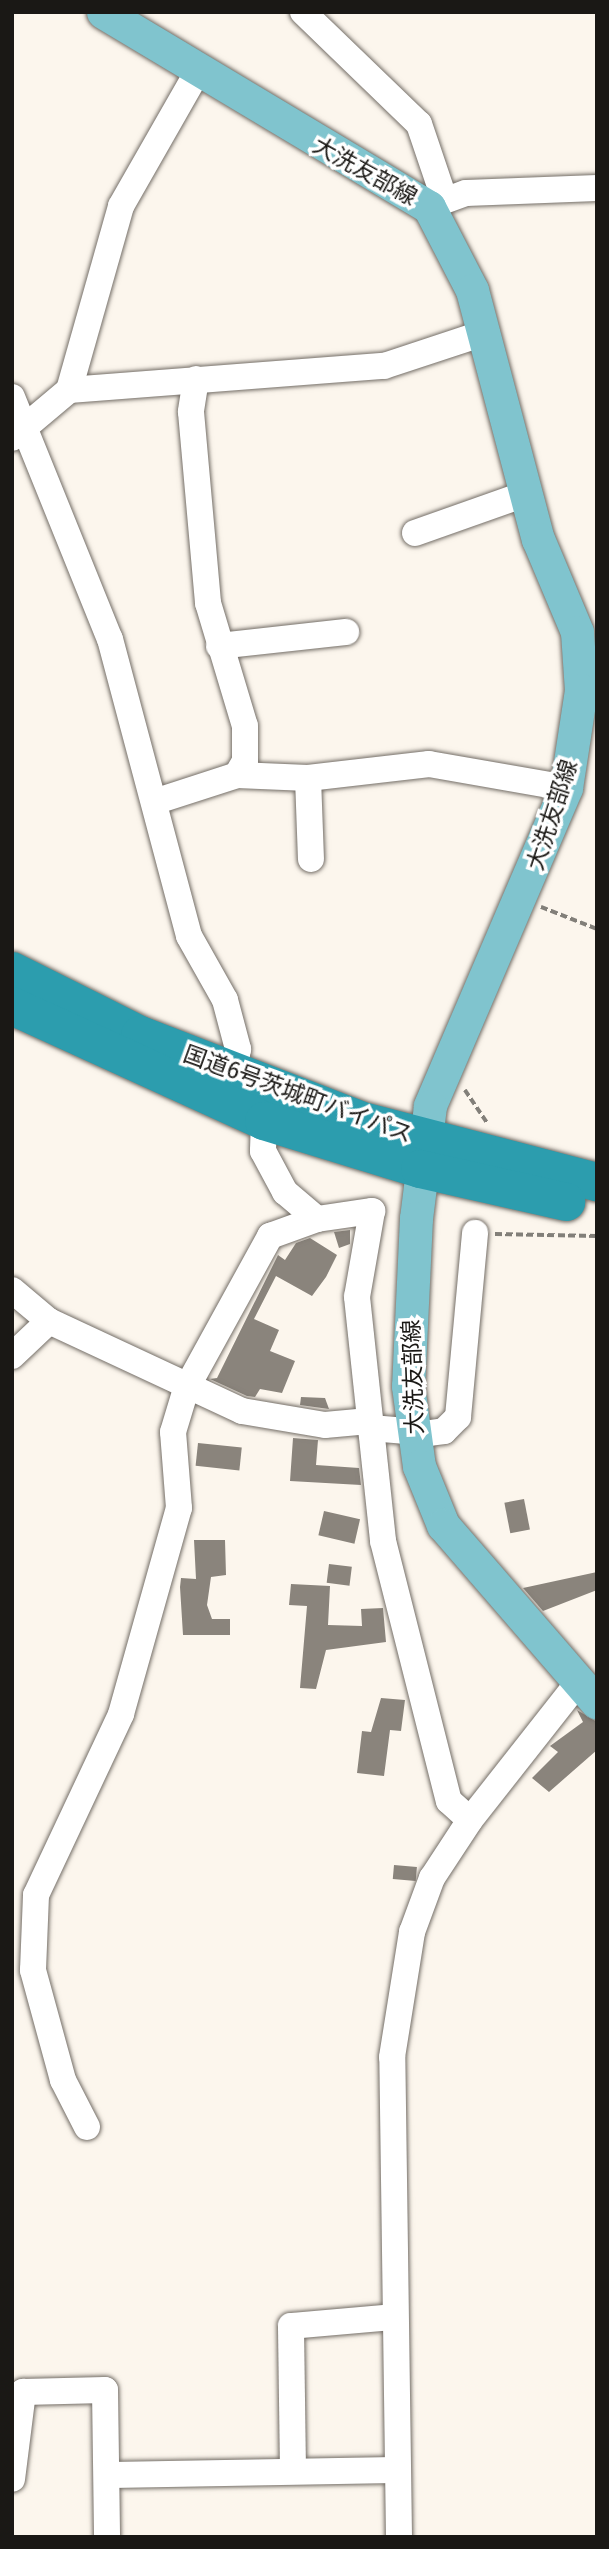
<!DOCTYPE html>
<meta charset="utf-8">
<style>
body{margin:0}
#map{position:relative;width:609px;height:2549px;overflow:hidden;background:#fcf6ed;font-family:"Fira Sans","Noto Sans JP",sans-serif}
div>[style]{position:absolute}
.building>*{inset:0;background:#8a847c;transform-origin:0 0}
.path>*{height:3.5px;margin-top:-1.75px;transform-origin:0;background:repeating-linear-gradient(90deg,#827f79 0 7px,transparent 0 10.5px)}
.roads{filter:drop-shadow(0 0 2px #746e67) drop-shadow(0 0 2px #746e67)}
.minor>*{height:26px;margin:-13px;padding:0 13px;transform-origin:13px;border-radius:13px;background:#fff}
.major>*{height:33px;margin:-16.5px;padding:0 16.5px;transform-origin:16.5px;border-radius:16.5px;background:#80c4ce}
.highway>*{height:38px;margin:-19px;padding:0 19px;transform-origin:19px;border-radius:19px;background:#2c9dae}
span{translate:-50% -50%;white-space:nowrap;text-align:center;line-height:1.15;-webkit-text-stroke:7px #fff;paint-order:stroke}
.street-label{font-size:23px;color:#1a1815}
.frame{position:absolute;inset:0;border:14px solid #1a1815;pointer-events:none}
</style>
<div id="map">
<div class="building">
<i style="clip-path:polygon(350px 1230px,350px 1244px,339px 1248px,334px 1232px)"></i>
<i style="clip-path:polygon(310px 1238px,337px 1255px,326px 1277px,312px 1296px,276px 1276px,254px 1319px,279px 1330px,270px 1351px,295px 1361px,282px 1393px,260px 1389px,255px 1397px,247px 1396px,210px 1379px,217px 1378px,278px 1255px,285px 1260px,296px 1243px)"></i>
<i style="clip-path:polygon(301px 1397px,325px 1398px,329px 1409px,300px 1405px)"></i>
<i style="clip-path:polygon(293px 1438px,318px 1440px,316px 1465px,359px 1468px,361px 1485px,290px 1481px)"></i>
<i style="left:198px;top:1443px;width:44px;height:23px;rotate:6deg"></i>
<i style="left:524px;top:1499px;width:31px;height:20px;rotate:79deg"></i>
<i style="left:324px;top:1511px;width:37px;height:25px;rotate:13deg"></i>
<i style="clip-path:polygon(194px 1540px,225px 1540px,226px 1575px,211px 1577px,207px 1605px,212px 1619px,230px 1619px,230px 1635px,183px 1635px,180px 1587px,181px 1578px,196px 1579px)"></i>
<i style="left:329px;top:1564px;width:23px;height:19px;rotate:7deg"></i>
<i style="clip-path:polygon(597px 1572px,597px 1590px,543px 1611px,523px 1588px)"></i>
<i style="clip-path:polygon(291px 1584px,330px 1586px,328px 1625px,362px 1626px,361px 1609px,383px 1608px,386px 1642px,326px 1650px,316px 1689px,300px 1688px,307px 1606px,289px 1605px)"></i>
<i style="clip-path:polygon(381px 1698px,405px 1700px,401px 1731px,390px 1730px,384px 1776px,357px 1773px,362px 1731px,371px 1732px)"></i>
<i style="clip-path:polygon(577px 1710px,597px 1722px,597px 1750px,549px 1792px,532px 1778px,558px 1752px,550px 1746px,583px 1722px)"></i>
<i style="left:394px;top:1865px;width:23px;height:14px;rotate:5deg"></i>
</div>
<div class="path">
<i style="left:541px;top:907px;width:60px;rotate:21.4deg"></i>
<i style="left:465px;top:1090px;width:41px;rotate:55.9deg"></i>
<i style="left:495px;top:1234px;width:102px;rotate:1.1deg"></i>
</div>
<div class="roads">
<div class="minor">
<i style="left:303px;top:12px;width:161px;rotate:44deg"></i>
<i style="left:419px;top:124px;width:78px;rotate:71.3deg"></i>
<i style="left:430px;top:206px;width:38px;rotate:-20deg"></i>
<i style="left:466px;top:193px;width:131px;rotate:-2.2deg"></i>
<i style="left:196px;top:379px;width:33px;rotate:99deg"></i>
<i style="left:191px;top:412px;width:192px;rotate:84.9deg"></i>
<i style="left:208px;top:603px;width:128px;rotate:73.3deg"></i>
<i style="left:245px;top:726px;width:35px;rotate:90deg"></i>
<i style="left:245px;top:761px;width:16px;rotate:120deg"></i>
<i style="left:69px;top:390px;width:191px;rotate:-74.2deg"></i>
<i style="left:121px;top:206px;width:153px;rotate:-60.3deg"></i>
<i style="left:12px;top:397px;width:261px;rotate:68deg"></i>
<i style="left:110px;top:639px;width:307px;rotate:75.1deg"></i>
<i style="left:189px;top:936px;width:73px;rotate:60.6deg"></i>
<i style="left:225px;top:1000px;width:51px;rotate:75.1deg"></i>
<i style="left:238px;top:1049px;width:23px;rotate:100deg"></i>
<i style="left:12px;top:438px;width:75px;rotate:-40.1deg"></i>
<i style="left:69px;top:390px;width:316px;rotate:-4.4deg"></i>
<i style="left:384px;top:366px;width:108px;rotate:-18.3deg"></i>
<i style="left:415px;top:533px;width:117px;rotate:-19.5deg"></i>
<i style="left:219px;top:646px;width:128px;rotate:-6.3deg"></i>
<i style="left:308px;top:778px;width:81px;rotate:87.9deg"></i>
<i style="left:157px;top:801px;width:84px;rotate:-18deg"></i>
<i style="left:237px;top:775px;width:71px;rotate:2.4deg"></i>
<i style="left:308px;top:778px;width:122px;rotate:-6.6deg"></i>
<i style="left:429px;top:764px;width:139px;rotate:9.9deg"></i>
<i style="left:264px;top:1121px;width:30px;rotate:92deg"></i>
<i style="left:263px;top:1151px;width:47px;rotate:61.8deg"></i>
<i style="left:285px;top:1192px;width:42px;rotate:40.2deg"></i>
<i style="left:12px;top:1290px;width:48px;rotate:40deg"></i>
<i style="left:49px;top:1321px;width:213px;rotate:25deg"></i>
<i style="left:242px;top:1411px;width:84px;rotate:9.6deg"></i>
<i style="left:325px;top:1425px;width:44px;rotate:-5.2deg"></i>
<i style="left:12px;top:1356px;width:51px;rotate:-43.4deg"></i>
<i style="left:371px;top:1428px;width:59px;rotate:4.8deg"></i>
<i style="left:430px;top:1433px;width:14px;rotate:-8deg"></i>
<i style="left:444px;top:1431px;width:20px;rotate:-45deg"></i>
<i style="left:458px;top:1417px;width:185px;rotate:-84.7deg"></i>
<i style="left:87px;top:2127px;width:53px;rotate:-117.1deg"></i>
<i style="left:63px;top:2080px;width:114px;rotate:-105.3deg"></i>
<i style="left:33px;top:1970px;width:75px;rotate:-87.7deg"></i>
<i style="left:36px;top:1895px;width:200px;rotate:-64.8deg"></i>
<i style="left:121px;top:1714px;width:214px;rotate:-74.3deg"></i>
<i style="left:179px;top:1508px;width:76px;rotate:-94.5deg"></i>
<i style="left:173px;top:1432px;width:45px;rotate:-73.2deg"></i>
<i style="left:186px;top:1389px;width:175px;rotate:-61.2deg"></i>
<i style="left:270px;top:1236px;width:50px;rotate:-19.9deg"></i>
<i style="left:317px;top:1219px;width:56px;rotate:-8.3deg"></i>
<i style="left:372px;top:1211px;width:87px;rotate:99.9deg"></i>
<i style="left:357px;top:1297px;width:245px;rotate:83.9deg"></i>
<i style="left:383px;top:1541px;width:268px;rotate:75.8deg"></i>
<i style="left:449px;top:1801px;width:28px;rotate:42deg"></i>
<i style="left:293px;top:2471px;width:145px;rotate:-90.8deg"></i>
<i style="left:291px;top:2326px;width:103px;rotate:-5deg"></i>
<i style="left:110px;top:2475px;width:286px;rotate:-1deg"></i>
<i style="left:12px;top:2479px;width:88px;rotate:-82.8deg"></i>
<i style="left:23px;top:2392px;width:82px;rotate:-1.4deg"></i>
<i style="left:105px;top:2390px;width:147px;rotate:89.2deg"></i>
<i style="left:399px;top:2537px;width:480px;rotate:-90.8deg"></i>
<i style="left:392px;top:2057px;width:127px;rotate:-80.9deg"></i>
<i style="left:412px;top:1932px;width:58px;rotate:-69.7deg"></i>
<i style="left:432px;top:1878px;width:69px;rotate:-56.8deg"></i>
<i style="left:470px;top:1820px;width:174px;rotate:-51.8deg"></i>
</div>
<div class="major">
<i style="left:103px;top:12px;width:380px;rotate:30.9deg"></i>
<i style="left:429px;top:207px;width:93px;rotate:62.6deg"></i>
<i style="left:472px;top:290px;width:258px;rotate:75.2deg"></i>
<i style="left:538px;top:539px;width:101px;rotate:67.2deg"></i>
<i style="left:577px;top:632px;width:58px;rotate:86.1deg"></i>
<i style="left:581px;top:690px;width:99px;rotate:98.7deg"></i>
<i style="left:566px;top:788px;width:346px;rotate:113.2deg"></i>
<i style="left:430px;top:1106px;width:113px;rotate:97.1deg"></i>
<i style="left:416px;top:1218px;width:168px;rotate:92.7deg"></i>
<i style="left:408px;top:1386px;width:81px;rotate:82.2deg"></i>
<i style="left:419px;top:1466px;width:64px;rotate:67.9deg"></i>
<i style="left:443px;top:1525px;width:235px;rotate:49.1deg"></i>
</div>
<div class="highway">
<i style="left:12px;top:971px;width:143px;rotate:26.6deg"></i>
<i style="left:140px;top:1035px;width:242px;rotate:21.1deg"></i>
<i style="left:366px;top:1122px;width:239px;rotate:14.6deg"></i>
<i style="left:12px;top:1006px;width:277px;rotate:24.5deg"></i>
<i style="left:264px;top:1121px;width:163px;rotate:17.1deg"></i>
<i style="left:420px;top:1169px;width:150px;rotate:12.7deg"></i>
</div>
</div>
<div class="street-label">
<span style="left:365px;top:171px;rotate:29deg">大洗友部線</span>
<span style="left:552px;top:815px;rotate:-72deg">大洗友部線</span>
<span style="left:298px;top:1094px;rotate:20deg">国道6号茨城町バイパス</span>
<span style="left:413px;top:1377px;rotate:-92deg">大洗友部線</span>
</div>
<div class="frame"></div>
</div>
